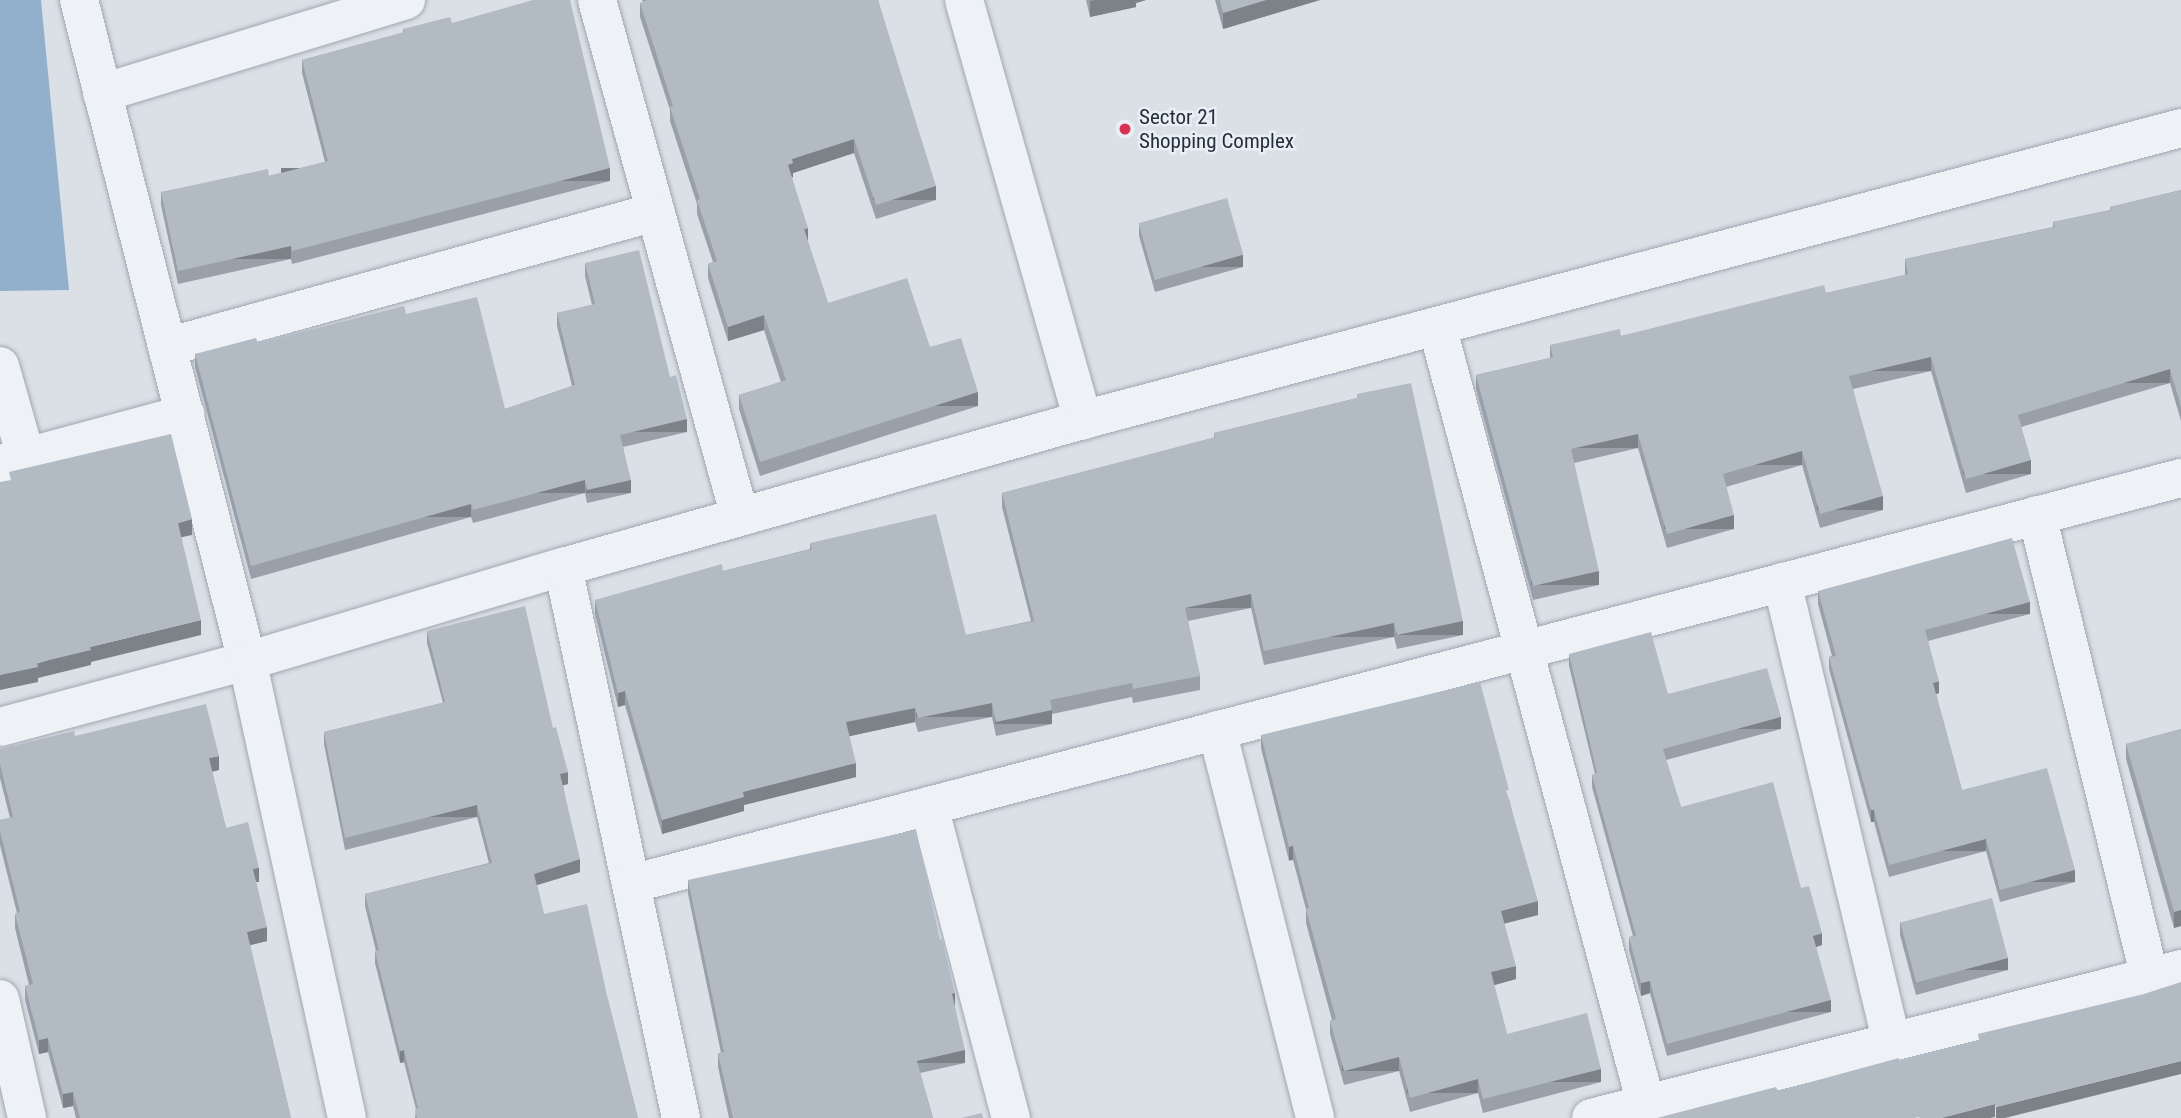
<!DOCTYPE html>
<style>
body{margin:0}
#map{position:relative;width:2181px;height:1118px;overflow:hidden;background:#dbe0e7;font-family:"Roboto Condensed",sans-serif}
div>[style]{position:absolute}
.water>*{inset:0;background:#92b0cb}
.roads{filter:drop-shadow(0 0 2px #a0a7b1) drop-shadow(0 0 2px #a0a7b1)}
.minor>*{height:38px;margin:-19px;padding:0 19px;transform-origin:19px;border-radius:19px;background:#eef1f5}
.tertiary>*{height:38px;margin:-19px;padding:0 19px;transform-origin:19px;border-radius:19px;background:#eef1f5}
.wall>*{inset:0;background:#99a0a9}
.shaded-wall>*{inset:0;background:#7d8289;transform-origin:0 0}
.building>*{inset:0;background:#b2bac4;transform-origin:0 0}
.dots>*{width:19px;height:19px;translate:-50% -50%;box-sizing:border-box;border:4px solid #eaeff5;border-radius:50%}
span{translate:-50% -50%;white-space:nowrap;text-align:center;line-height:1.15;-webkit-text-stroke:5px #eaeff5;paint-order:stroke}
.poi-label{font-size:21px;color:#242f3e}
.left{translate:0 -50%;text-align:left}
</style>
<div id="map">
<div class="water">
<i style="clip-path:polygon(0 0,41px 0,69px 290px,0 291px)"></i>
</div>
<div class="roads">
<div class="minor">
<i style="left:597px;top:0;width:536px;rotate:74.54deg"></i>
<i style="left:964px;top:0;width:437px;rotate:74.2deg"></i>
<i style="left:102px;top:93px;width:318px;rotate:-17deg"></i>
<i style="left:1437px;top:326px;width:806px;rotate:74.96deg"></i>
<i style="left:167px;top:347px;width:506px;rotate:-15.46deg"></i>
<i style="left:0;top:366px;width:95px;rotate:74.1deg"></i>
<i style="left:0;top:464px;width:192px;rotate:-15.1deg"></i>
<i style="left:2037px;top:515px;width:476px;rotate:76.3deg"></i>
<i style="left:563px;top:567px;width:563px;rotate:77.91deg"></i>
<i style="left:1782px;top:582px;width:473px;rotate:76.6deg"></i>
<i style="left:0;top:727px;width:256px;rotate:-15deg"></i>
<i style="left:247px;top:661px;width:682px;rotate:-104.26deg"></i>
<i style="left:1217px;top:730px;width:400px;rotate:75.8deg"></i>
<i style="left:929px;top:806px;width:323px;rotate:75.3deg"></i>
<i style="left:631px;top:884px;width:1602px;rotate:-14.68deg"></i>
<i style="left:0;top:999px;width:122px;rotate:77.2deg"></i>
<i style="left:1591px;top:1118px;width:609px;rotate:-14.17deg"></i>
</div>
<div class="tertiary">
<i style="left:347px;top:1118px;width:468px;rotate:-102.3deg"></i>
<i style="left:247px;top:661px;width:330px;rotate:-16.6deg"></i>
<i style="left:563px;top:567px;width:540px;rotate:-15.79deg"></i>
<i style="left:1083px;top:420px;width:1136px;rotate:-14.89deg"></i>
</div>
</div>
<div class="wall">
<i style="clip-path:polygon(642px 0,878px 0,936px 200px,876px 219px,854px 153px,793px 173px,793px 177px,792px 178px,808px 242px,828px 303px,930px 347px,978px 406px,760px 476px,739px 409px,739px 395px,781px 382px,764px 330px,728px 341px,708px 278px,708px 264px,713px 262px,697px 214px,697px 204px,670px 121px,670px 110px,640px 17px,640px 3px,643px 2px)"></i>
<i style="clip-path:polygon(1086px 0,1146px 0,1136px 3px,1136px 7px,1090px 17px)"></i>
<i style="clip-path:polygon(1215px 0,1320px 0,1223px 29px)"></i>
<i style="clip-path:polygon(452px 23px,610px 181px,292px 264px,291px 259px,178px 284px,161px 205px,161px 192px,269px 176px,325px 162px,302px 73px,302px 60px,403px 33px,403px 29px)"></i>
<i style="clip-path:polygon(2181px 190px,2181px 421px,2170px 383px,2021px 427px,2031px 474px,1966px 493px,1931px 371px,1853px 389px,1883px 510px,1820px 528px,1802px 465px,1726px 487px,1734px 529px,1667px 548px,1638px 448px,1574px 463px,1599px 585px,1533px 600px,1476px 389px,1476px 375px,1550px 358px,1550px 345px,1621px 336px,1826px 293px,1905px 275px,1905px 259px,2053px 227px,2053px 222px,2110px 210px,2110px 207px)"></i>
<i style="clip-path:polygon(1139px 224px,1243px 267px,1155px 292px,1139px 236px)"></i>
<i style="clip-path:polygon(585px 263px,670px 377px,687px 432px,623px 447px,631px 493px,587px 503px,585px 493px,473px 523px,471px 517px,251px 579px,195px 367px,195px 354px,258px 343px,406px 314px,505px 409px,572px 386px,557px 326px,557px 313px,592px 305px,585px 276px)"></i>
<i style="clip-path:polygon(1357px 394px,1463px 635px,1397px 649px,1394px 637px,1264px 665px,1251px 608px,1188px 621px,1200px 676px,1200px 690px,1133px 703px,1132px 697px,1052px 714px,1052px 724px,996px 736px,992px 717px,918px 732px,915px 722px,849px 736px,856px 777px,744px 805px,744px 811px,662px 834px,625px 705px,618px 707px,595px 614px,595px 600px,723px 571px,810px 549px,810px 543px,966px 635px,1031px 621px,1002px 507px,1002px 493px,1214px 438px,1214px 433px,1357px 398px)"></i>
<i style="clip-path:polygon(1818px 591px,2030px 614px,1928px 641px,1939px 693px,1936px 694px,1962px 790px,2075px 882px,2000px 902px,1986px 851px,1889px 877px,1874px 822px,1871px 822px,1829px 669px,1829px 657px,1832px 656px,1818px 604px)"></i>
<i style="clip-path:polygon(427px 631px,553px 728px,568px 784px,563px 785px,580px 872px,537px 885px,544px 914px,608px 1000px,638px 1118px,415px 1118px,416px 1109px,404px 1062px,400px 1063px,375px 963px,375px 951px,376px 951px,365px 906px,365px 894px,489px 863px,477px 817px,345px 850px,324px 744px,324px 732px,443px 703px,427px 643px)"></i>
<i style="clip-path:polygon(1569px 654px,1668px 694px,1781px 729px,1666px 760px,1681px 807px,1801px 888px,1822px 945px,1816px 947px,1831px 1012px,1667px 1056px,1650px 993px,1641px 996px,1629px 950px,1629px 937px,1633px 936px,1592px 787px,1592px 775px,1595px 774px,1569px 666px)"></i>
<i style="clip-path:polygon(2181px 729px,2181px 926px,2174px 928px,2126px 759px,2126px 744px)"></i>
<i style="clip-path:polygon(1261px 735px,1509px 799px,1538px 915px,1504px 924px,1516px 979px,1494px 985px,1507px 1034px,1601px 1082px,1483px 1113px,1478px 1093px,1410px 1112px,1399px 1071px,1344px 1085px,1330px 1034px,1330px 1021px,1332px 1020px,1306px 923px,1306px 909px,1293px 860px,1289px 861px,1261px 748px)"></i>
<i style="clip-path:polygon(75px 736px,219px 770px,212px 772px,226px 828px,259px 882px,256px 882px,267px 941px,250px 945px,291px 1118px,76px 1118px,73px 1106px,63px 1108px,48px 1052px,39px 1054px,25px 1000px,25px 986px,29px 985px,15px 928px,15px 914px,17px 913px,0 845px,0 820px,10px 818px,0 778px,0 749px)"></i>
<i style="clip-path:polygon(688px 880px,940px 940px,955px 1007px,965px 1063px,920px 1073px,933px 1118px,729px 1118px,718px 1067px,718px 1053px,721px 1053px,688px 894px)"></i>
<i style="clip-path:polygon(1900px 922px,2008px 970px,1916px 995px,1900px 935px)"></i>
</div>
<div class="shaded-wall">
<i style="clip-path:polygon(1095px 0,1146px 0,1136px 3px,1136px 7px,1090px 17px,1090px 1px)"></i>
<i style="clip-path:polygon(1266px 0,1320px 0,1223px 29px,1223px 13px)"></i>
<i style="clip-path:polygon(854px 139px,854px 153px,793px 173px,793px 177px,788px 179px,788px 165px,792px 159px)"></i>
<i style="left:610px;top:168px;width:13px;height:329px;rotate:90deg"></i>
<i style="left:936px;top:186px;width:14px;height:63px;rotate:90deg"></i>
<i style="clip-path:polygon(808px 228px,808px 242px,804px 229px)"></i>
<i style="left:291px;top:246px;width:13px;height:116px;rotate:90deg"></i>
<i style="left:1243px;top:255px;width:12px;height:91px;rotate:90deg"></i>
<i style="clip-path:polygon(764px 315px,764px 330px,728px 341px,728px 327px)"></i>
<i style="left:1931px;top:357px;width:14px;height:84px;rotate:90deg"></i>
<i style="left:2170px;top:369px;width:14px;height:159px;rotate:90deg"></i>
<i style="left:978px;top:392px;width:14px;height:229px;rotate:90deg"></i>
<i style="left:687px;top:419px;width:13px;height:69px;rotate:90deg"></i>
<i style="left:1638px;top:434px;width:14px;height:69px;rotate:90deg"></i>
<i style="left:1802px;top:451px;width:14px;height:82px;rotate:90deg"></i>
<i style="left:2031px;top:460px;width:14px;height:68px;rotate:90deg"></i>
<i style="left:585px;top:480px;width:13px;height:116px;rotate:90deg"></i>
<i style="left:631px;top:480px;width:13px;height:45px;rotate:90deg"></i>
<i style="left:1883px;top:496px;width:14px;height:66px;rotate:90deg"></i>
<i style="left:471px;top:504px;width:13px;height:229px;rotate:90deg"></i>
<i style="left:1734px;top:515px;width:14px;height:70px;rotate:90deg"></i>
<i style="clip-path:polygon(192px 519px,192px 535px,178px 538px,178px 523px)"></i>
<i style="left:1599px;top:571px;width:14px;height:68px;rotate:90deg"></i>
<i style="left:1251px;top:594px;width:14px;height:67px;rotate:90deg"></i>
<i style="left:2030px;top:602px;width:12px;height:109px;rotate:90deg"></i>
<i style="clip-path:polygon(201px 620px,201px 635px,91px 662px,91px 665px,38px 678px,38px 682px,0 690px,0 675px,90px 647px)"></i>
<i style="left:1463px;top:621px;width:14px;height:67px;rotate:90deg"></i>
<i style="left:1394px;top:623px;width:14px;height:133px;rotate:90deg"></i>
<i style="clip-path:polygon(1939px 681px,1939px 693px,1933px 695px,1933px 683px)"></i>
<i style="clip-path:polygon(625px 691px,625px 705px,618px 707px,618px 693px)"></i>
<i style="left:992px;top:703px;width:14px;height:76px;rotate:90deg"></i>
<i style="clip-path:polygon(915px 708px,915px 722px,846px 737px,846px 722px)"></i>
<i style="left:1052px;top:710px;width:14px;height:57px;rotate:90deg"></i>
<i style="left:1781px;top:717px;width:12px;height:122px;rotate:90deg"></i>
<i style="clip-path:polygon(219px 756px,219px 770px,209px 772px,209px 758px)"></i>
<i style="clip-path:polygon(856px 763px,856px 777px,744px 805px,744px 811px,662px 834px,662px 820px,743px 792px)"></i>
<i style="clip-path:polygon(568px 772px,568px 784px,560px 786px,560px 774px)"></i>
<i style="left:477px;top:805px;width:12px;height:136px;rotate:90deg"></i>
<i style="left:1871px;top:810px;width:3px;height:12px"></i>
<i style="left:1986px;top:839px;width:12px;height:100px;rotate:90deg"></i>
<i style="left:1293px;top:846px;width:14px;height:4px;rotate:90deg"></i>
<i style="clip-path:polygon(580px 859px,580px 872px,534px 886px,534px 874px)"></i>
<i style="left:259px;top:868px;width:14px;height:6px;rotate:90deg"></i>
<i style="left:2075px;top:870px;width:12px;height:78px;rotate:90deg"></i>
<i style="clip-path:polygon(1538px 901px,1538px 915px,1501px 924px,1501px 911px)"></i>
<i style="clip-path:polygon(2181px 910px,2181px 926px,2174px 928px,2174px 912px)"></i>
<i style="clip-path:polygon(267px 927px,267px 941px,247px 946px,247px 932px)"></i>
<i style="clip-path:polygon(1822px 933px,1822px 945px,1813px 948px,1813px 936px)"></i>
<i style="left:2008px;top:958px;width:12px;height:95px;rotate:90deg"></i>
<i style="clip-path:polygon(1516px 966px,1516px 979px,1491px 986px,1491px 972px)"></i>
<i style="clip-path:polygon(1650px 981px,1650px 993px,1641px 996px,1641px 983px)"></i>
<i style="left:955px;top:993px;width:14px;height:3px;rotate:90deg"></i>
<i style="left:1831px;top:1000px;width:12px;height:170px;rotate:90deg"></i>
<i style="clip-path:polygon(48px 1038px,48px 1052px,39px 1054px,39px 1040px)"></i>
<i style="clip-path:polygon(404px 1050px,404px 1062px,400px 1063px,400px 1051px)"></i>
<i style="left:965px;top:1050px;width:13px;height:49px;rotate:90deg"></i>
<i style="left:1399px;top:1057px;width:14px;height:57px;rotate:90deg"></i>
<i style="clip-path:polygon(2181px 1061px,2181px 1074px,2005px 1118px,1996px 1118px,1996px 1107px)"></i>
<i style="left:1601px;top:1069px;width:13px;height:122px;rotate:90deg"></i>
<i style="left:1478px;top:1079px;width:14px;height:71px;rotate:90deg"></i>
<i style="clip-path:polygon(73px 1092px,73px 1106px,63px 1108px,63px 1094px)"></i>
<i style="clip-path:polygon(1995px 1104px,1995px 1117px,1990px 1118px,1941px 1118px)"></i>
</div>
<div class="building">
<i style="clip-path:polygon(533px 0,570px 0,610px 168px,292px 251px,291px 246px,178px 271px,161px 192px,268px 169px,269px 176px,328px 161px,302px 60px,404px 32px,403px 29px,450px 17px,452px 23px)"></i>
<i style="clip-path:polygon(647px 0,878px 0,936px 186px,876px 205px,854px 139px,792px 159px,793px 163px,788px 165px,808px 228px,804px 229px,828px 303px,907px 278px,930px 347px,961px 338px,978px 392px,760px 462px,739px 395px,786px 380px,764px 315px,728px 327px,708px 264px,717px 261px,697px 200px,700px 199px,670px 107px,673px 106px,640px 3px)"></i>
<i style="clip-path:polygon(1220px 0,1266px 0,1223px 13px)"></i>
<i style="clip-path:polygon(2181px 190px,2181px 407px,2170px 369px,2018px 415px,2031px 460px,1966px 479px,1931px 357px,1849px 376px,1883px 496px,1820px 514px,1802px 451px,1723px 474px,1734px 515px,1667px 534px,1638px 434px,1571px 449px,1599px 571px,1533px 586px,1476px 375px,1553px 357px,1550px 345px,1620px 329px,1621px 336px,1824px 285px,1826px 293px,1908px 274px,1905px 259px,2055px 227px,2053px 222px,2111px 210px,2110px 207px)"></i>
<i style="left:1227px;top:198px;width:59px;height:92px;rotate:74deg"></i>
<i style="clip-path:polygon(639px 250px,670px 377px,676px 375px,687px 419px,620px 435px,631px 480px,587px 490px,585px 480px,473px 510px,471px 504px,251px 566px,195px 354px,256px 338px,258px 343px,404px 306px,406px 314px,477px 297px,505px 409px,575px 385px,557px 313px,595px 304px,585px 263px)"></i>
<i style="clip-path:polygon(1411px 383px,1463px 621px,1397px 635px,1394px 623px,1264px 651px,1251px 594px,1185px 608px,1200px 676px,1133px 689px,1132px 683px,1050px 700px,1052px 710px,996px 722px,992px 703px,918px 718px,915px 708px,846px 722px,856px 763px,743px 792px,744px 797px,662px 820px,625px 691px,618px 693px,595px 600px,722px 564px,723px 571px,812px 549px,810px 543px,936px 514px,966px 635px,1034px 621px,1002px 493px,1215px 437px,1214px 433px,1357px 398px,1357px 394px)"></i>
<i style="clip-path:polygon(171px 434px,192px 519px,178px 523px,201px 620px,90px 647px,91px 650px,37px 663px,38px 667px,0 675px,0 482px,11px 480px,9px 472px)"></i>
<i style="clip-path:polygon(2012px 538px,2030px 602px,1925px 630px,1939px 681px,1933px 683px,1962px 790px,2047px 768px,2075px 870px,2000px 890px,1986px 839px,1889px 865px,1874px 810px,1871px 810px,1829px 657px,1836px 656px,1818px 591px)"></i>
<i style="clip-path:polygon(525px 606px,553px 728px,556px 727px,568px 772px,560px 774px,580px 859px,534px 874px,544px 914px,587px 904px,608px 1000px,638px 1118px,417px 1118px,415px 1109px,418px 1108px,404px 1050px,400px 1051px,375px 951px,379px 950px,365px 894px,492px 863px,477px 805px,345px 838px,324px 732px,445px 702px,427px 631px)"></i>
<i style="clip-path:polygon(1651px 632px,1668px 694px,1767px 668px,1781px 717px,1663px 749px,1681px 807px,1773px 782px,1801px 888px,1809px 886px,1822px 933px,1813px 936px,1831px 1000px,1667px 1044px,1650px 981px,1641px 983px,1629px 937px,1636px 936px,1592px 775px,1597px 773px,1569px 654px)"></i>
<i style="clip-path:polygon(1480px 682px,1509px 790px,1506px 790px,1538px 901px,1501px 911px,1516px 966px,1491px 972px,1507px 1034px,1587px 1013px,1601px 1069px,1483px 1099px,1478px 1079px,1410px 1098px,1399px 1057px,1344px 1071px,1330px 1021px,1336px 1019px,1306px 909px,1309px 908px,1293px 846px,1289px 847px,1261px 735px)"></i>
<i style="clip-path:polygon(206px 704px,219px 756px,209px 758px,226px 828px,248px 822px,259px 868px,253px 869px,267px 927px,247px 932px,291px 1118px,80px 1118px,73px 1092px,63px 1094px,48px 1038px,39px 1040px,25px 986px,33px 984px,15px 914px,20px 912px,0 831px,0 820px,13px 817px,0 764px,0 749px,74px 731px,75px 736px)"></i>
<i style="clip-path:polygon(2181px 729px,2181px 910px,2174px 912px,2126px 744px)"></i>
<i style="clip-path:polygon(916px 830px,940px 940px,942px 939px,955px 993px,952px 994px,965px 1050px,917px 1061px,933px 1118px,733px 1118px,718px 1053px,724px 1052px,688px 880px)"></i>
<i style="left:1992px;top:898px;width:62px;height:95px;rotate:75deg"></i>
<i style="clip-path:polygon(2181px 982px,2181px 1061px,1996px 1107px,1995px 1104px,1941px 1118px,1920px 1118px,1919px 1117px,1914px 1118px,1657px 1118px,1776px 1087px,1778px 1091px,1899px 1058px,1899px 1062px,1979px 1040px,1978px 1034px,2144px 994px)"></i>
<i style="clip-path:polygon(982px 1113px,983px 1118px,961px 1118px)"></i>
</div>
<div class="dots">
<i style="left:1125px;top:129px;background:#d93353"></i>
</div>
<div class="poi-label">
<span class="left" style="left:1139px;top:129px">Sector 21<br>Shopping Complex</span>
</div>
</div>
